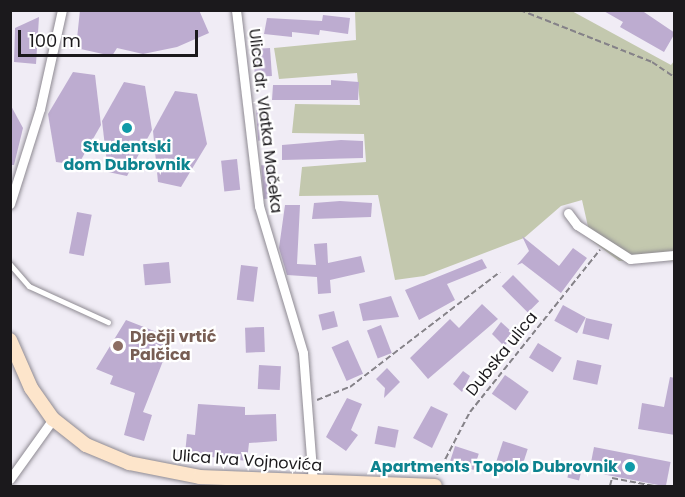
<!DOCTYPE html>
<meta charset="utf-8">
<style>
body{margin:0}
#map{position:relative;width:685px;height:497px;overflow:hidden;background:#f0ecf5;font-family:Poppins,sans-serif}
div>[style]{position:absolute}
.green>*{inset:0;background:#c3c8ae}
.building>*{inset:0;background:#bdacd0;transform-origin:0 0}
.path>*{height:2px;margin-top:-1px;transform-origin:0;background:repeating-linear-gradient(90deg,#858288 0 6px,transparent 0 9px)}
.roads{filter:drop-shadow(0 0 2px #8e8a92) drop-shadow(0 0 2px #8e8a92)}
.service>*{height:4.5px;margin:-2.25px;padding:0 2.25px;transform-origin:2.25px;border-radius:2.25px;background:#fff}
.minor>*{height:9px;margin:-4.5px;padding:0 4.5px;transform-origin:4.5px;border-radius:4.5px;background:#fff}
.secondary>*{height:14px;margin:-7px;padding:0 7px;transform-origin:7px;border-radius:7px;background:#fde5cb}
.dots>*{width:16px;height:16px;translate:-50% -50%;box-sizing:border-box;border:3px solid #fff;border-radius:50%}
span{translate:-50% -50%;white-space:nowrap;text-align:center;line-height:1.15;-webkit-text-stroke:4.5px #fff;paint-order:stroke}
.street-label{font-size:16px;color:#1b191c}
.culture-label{font-size:16px;color:#0d838f;font-weight:700}
.right{translate:-100% -50%;text-align:right}
.education-label{font-size:16px;color:#785e54;font-weight:700}
.left{translate:0 -50%;text-align:left}
.frame{position:absolute;inset:0;border:12px solid #1b191c;pointer-events:none}
.scale{position:absolute;left:18px;top:30px;width:180px;height:27px;box-sizing:border-box;border:3px solid #1b191c;border-top:0;padding-left:8px;font-size:18px;line-height:21px;white-space:nowrap;color:#1b191c;-webkit-text-stroke:4px #fff;paint-order:stroke}
</style>
<div id="map">
<div class="green">
<i style="clip-path:polygon(570px 10px,671px 65px,674px 61px,674px 261px,619px 261px,591px 240px,582px 200px,561px 206px,524px 238px,424px 276px,395px 280px,378px 195px,299px 196px,302px 167px,366px 162px,364px 134px,292px 133px,295px 104px,360px 105px,357px 73px,279px 79px,274px 48px,356px 40px,355px 11px)"></i>
</div>
<div class="building">
<i style="clip-path:polygon(80px 10px,199px 10px,209px 33px,177px 47px,143px 54px,117px 48px,112px 56px,76px 48px)"></i>
<i style="clip-path:polygon(602px 10px,641px 10px,675px 33px,664px 52px,620px 27px,623px 22px)"></i>
<i style="clip-path:polygon(323px 15px,350px 18px,348px 34px,320px 30px,319px 35px,292px 32px,292px 37px,264px 34px,267px 18px,322px 21px)"></i>
<i style="clip-path:polygon(39px 17px,36px 64px,14px 62px,15px 28px)"></i>
<i style="left:270px;top:48px;width:28px;height:17px;rotate:86deg"></i>
<i style="clip-path:polygon(73px 72px,95px 75px,101px 125px,78px 165px,56px 162px,48px 114px)"></i>
<i style="clip-path:polygon(331px 80px,359px 82px,358px 100px,272px 100px,273px 85px,331px 85px)"></i>
<i style="clip-path:polygon(124px 82px,145px 86px,152px 130px,127px 176px,108px 172px,102px 121px)"></i>
<i style="clip-path:polygon(175px 91px,197px 94px,207px 144px,181px 187px,158px 182px,153px 131px)"></i>
<i style="clip-path:polygon(10px 104px,23px 128px,14px 165px,10px 165px)"></i>
<i style="left:269px;top:109px;width:31px;height:13px;rotate:86deg"></i>
<i style="clip-path:polygon(341px 140px,363px 141px,363px 158px,282px 160px,282px 145px)"></i>
<i style="left:237px;top:159px;width:31px;height:16px;rotate:84deg"></i>
<i style="left:275px;top:164px;width:34px;height:14px;rotate:85deg"></i>
<i style="clip-path:polygon(340px 201px,372px 203px,371px 217px,312px 219px,314px 203px)"></i>
<i style="clip-path:polygon(285px 205px,300px 205px,297px 264px,316px 265px,314px 244px,327px 243px,328px 263px,361px 256px,365px 272px,330px 280px,331px 293px,318px 294px,317px 277px,287px 275px,279px 248px)"></i>
<i style="left:77px;top:212px;width:15px;height:42px;rotate:11deg"></i>
<i style="clip-path:polygon(522px 236px,559px 266px,573px 248px,587px 258px,561px 293px,522px 263px,517px 265px,529px 251px)"></i>
<i style="clip-path:polygon(482px 259px,487px 268px,447px 284px,455px 300px,419px 320px,405px 290px)"></i>
<i style="left:169px;top:262px;width:21px;height:26px;rotate:85deg"></i>
<i style="left:241px;top:265px;width:17px;height:35px;rotate:7deg"></i>
<i style="left:513px;top:275px;width:37px;height:16px;rotate:45deg"></i>
<i style="clip-path:polygon(391px 296px,399px 317px,363px 321px,359px 304px)"></i>
<i style="clip-path:polygon(482px 304px,498px 319px,428px 379px,410px 358px,450px 319px,459px 328px)"></i>
<i style="left:563px;top:305px;width:26px;height:18px;rotate:29deg"></i>
<i style="left:334px;top:311px;width:16px;height:16px;rotate:76deg"></i>
<i style="left:586px;top:318px;width:27px;height:16px;rotate:13deg"></i>
<i style="clip-path:polygon(126px 320px,172px 338px,143px 412px,152px 415px,144px 441px,124px 435px,135px 393px,110px 384px,113px 376px,96px 369px)"></i>
<i style="clip-path:polygon(501px 322px,515px 335px,504px 346px,492px 334px)"></i>
<i style="left:381px;top:325px;width:30px;height:15px;rotate:69deg"></i>
<i style="left:264px;top:327px;width:25px;height:19px;rotate:88deg"></i>
<i style="left:348px;top:340px;width:37px;height:18px;rotate:66deg"></i>
<i style="left:538px;top:343px;width:28px;height:17px;rotate:32deg"></i>
<i style="left:577px;top:360px;width:25px;height:20px;rotate:12deg"></i>
<i style="left:259px;top:365px;width:22px;height:24px;rotate:3deg"></i>
<i style="clip-path:polygon(387px 368px,400px 382px,384px 398px,385px 388px,376px 379px)"></i>
<i style="clip-path:polygon(463px 371px,470px 376px,462px 392px,453px 384px)"></i>
<i style="left:505px;top:375px;width:29px;height:23px;rotate:35deg"></i>
<i style="clip-path:polygon(670px 377px,675px 378px,675px 435px,638px 429px,642px 403px,664px 407px)"></i>
<i style="clip-path:polygon(347px 398px,362px 404px,351px 430px,358px 435px,346px 451px,326px 437px)"></i>
<i style="clip-path:polygon(198px 404px,245px 407px,245px 415px,276px 414px,277px 441px,249px 443px,247px 461px,185px 454px,187px 434px,195px 435px)"></i>
<i style="clip-path:polygon(431px 406px,448px 414px,432px 448px,413px 438px)"></i>
<i style="left:378px;top:426px;width:21px;height:18px;rotate:11deg"></i>
<i style="left:503px;top:441px;width:26px;height:23px;rotate:18deg"></i>
<i style="left:455px;top:446px;width:25px;height:17px;rotate:18deg"></i>
<i style="left:594px;top:447px;width:78px;height:25px;rotate:11deg"></i>
<i style="left:571px;top:463px;width:12px;height:15px;rotate:14deg"></i>
</div>
<div class="path">
<i style="left:520px;top:10px;width:142px;rotate:21.5deg"></i>
<i style="left:652px;top:62px;width:27px;rotate:34deg"></i>
<i style="left:317px;top:400px;width:35px;rotate:-22deg"></i>
<i style="left:350px;top:387px;width:189px;rotate:-37.5deg"></i>
<i style="left:437px;top:475px;width:71px;rotate:-62.4deg"></i>
<i style="left:470px;top:412px;width:208px;rotate:-51.3deg"></i>
<i style="left:610px;top:486px;width:8px;rotate:-76deg"></i>
<i style="left:612px;top:478px;width:43px;rotate:10.8deg"></i>
</div>
<div class="roads">
<div class="service">
<i style="left:10px;top:264px;width:29px;rotate:49deg"></i>
<i style="left:29px;top:286px;width:87px;rotate:24.5deg"></i>
</div>
<div class="minor">
<i style="left:236px;top:10px;width:197px;rotate:83.3deg"></i>
<i style="left:259px;top:206px;width:153px;rotate:73.3deg"></i>
<i style="left:303px;top:353px;width:129px;rotate:85.6deg"></i>
<i style="left:10px;top:204px;width:100px;rotate:-72.5deg"></i>
<i style="left:40px;top:109px;width:101px;rotate:-77.5deg"></i>
<i style="left:568px;top:213px;width:15px;rotate:53deg"></i>
<i style="left:577px;top:225px;width:63px;rotate:32.7deg"></i>
<i style="left:630px;top:259px;width:44px;rotate:-5.2deg"></i>
<i style="left:10px;top:479px;width:74px;rotate:-54.4deg"></i>
</div>
<div class="secondary">
<i style="left:10px;top:340px;width:52px;rotate:66.4deg"></i>
<i style="left:31px;top:388px;width:38px;rotate:55deg"></i>
<i style="left:53px;top:419px;width:42px;rotate:38.2deg"></i>
<i style="left:86px;top:445px;width:47px;rotate:22.7deg"></i>
<i style="left:129px;top:463px;width:72px;rotate:11.2deg"></i>
<i style="left:200px;top:477px;width:235px;rotate:2.2deg"></i>
</div>
</div>
<div class="dots">
<i style="left:127px;top:128px;background:#0f9aa8"></i>
<i style="left:118px;top:346px;background:#8d6e63"></i>
<i style="left:630px;top:467px;background:#0f9aa8"></i>
</div>
<div class="street-label">
<span style="left:265px;top:121px;rotate:83deg">Ulica dr. Vlatka Mačeka</span>
<span style="left:502px;top:354px;rotate:-51deg">Dubska ulica</span>
<span style="left:247px;top:461px;rotate:4deg">Ulica Iva Vojnovića</span>
</div>
<div class="culture-label">
<span style="left:127px;top:156px">Studentski<br>dom Dubrovnik</span>
<span class="right" style="left:618px;top:467px">Apartments Topolo Dubrovnik</span>
</div>
<div class="education-label">
<span class="left" style="left:130px;top:346px">Dječji vrtić<br>Palčica</span>
</div>
<div class="frame"></div>
<div class="scale">100 m</div>
</div>
